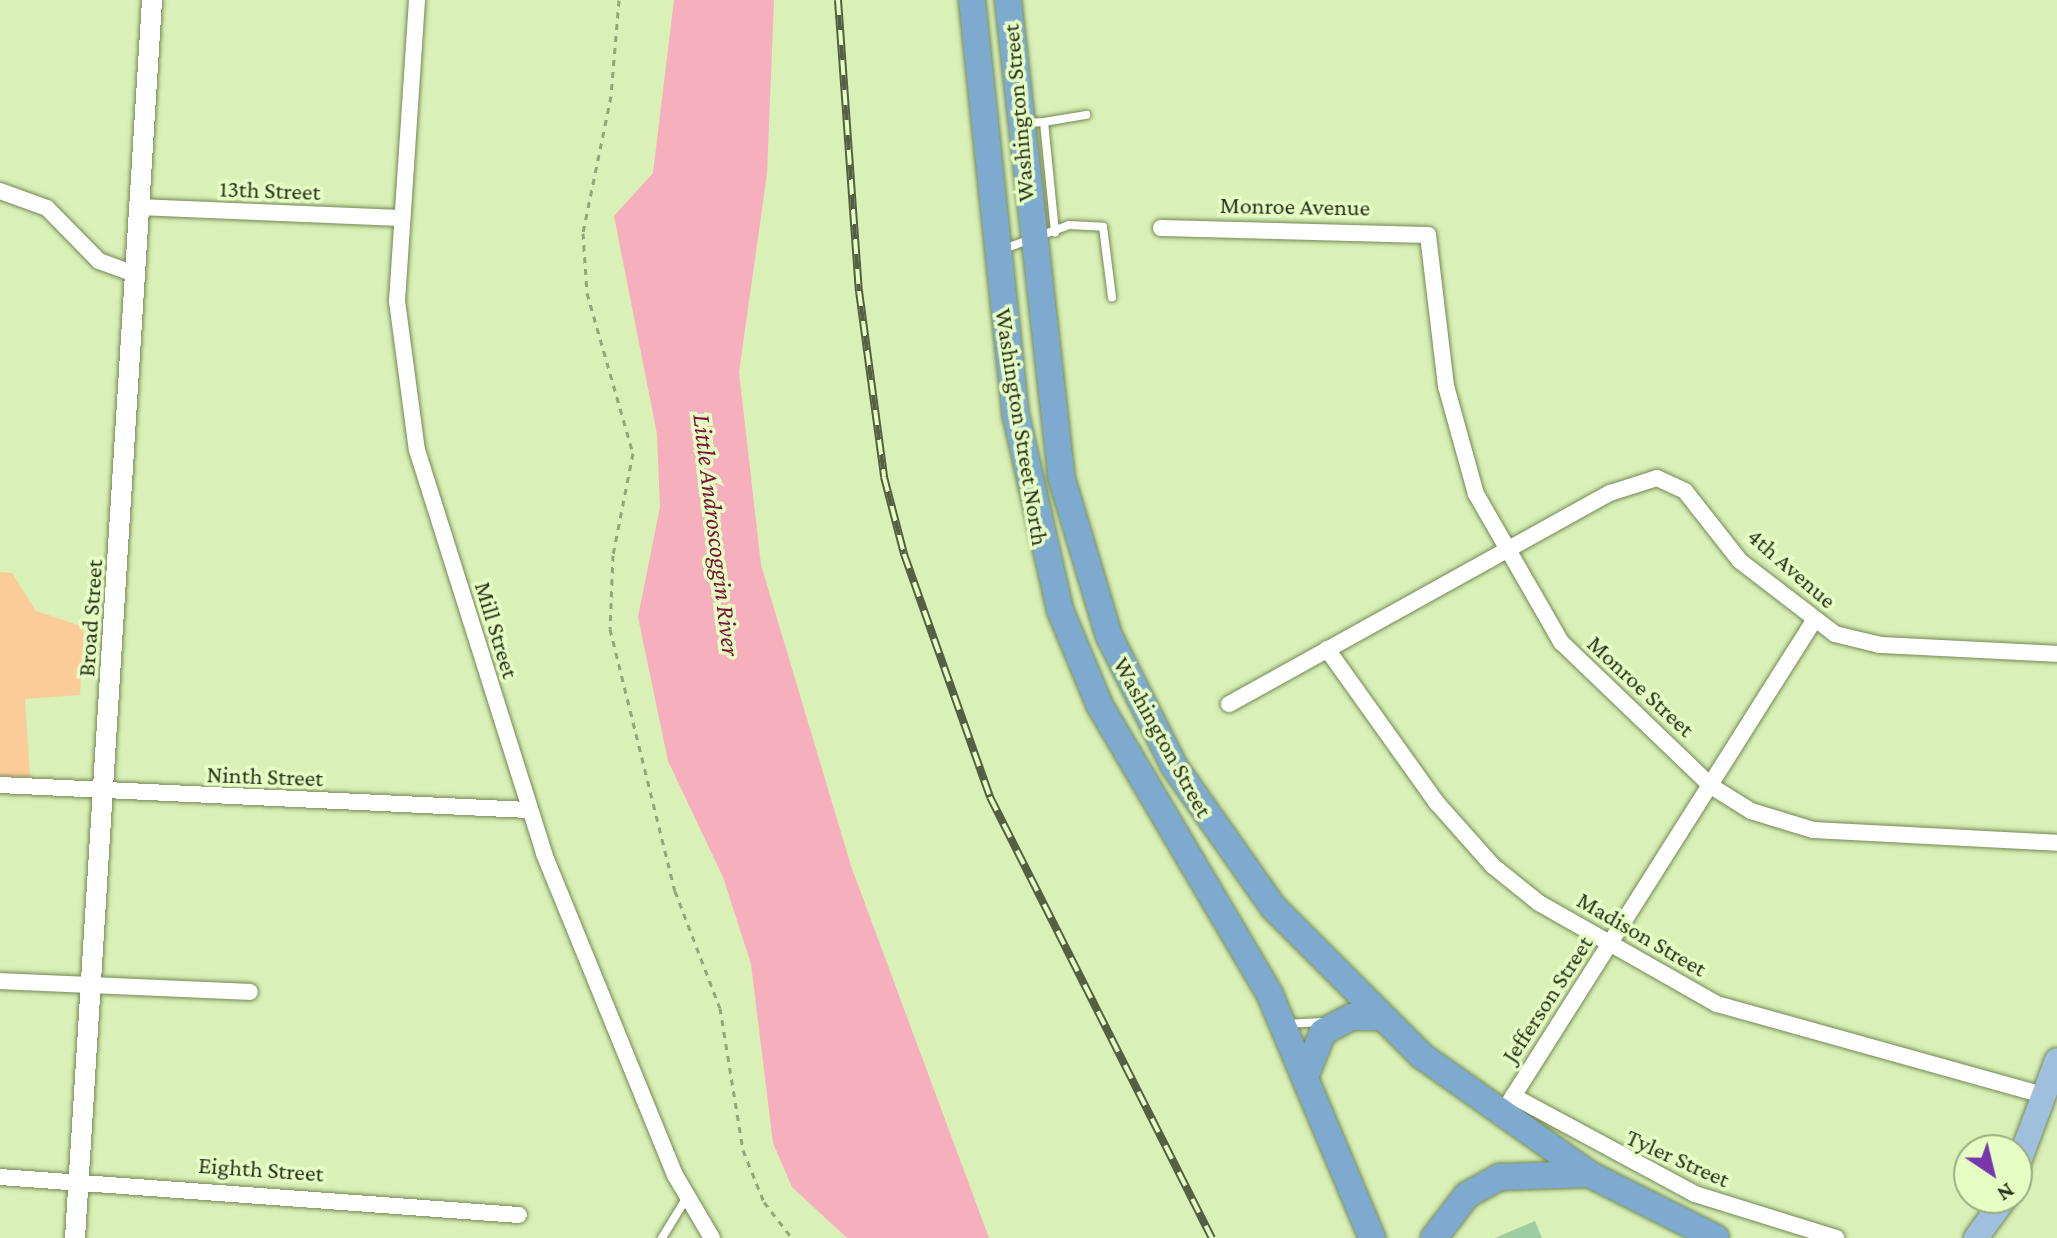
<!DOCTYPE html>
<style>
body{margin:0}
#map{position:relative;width:2057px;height:1238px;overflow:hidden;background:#d9f0b7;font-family:"Crimson Pro",serif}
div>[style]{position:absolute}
.green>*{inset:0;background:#fccb9a}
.water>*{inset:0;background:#f6afbd}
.building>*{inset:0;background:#9ecda1}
.path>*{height:3px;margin-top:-1.5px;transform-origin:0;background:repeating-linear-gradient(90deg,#94a57a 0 6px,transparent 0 12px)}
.roads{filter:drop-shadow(0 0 2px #748954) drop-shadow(0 0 2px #748954)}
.service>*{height:8px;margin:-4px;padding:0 4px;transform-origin:4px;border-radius:4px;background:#fff}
.minor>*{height:16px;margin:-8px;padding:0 8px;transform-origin:8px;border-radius:8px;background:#fff}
.tertiary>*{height:20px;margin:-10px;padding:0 10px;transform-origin:10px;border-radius:10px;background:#fff}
.primary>*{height:24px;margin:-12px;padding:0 12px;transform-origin:12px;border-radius:12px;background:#9fbfdc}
.trunk>*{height:26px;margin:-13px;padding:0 13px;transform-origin:13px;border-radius:13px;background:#7faad0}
.rail>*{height:8px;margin-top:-4px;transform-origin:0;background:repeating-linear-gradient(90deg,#e6fec4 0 15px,#546042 0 30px);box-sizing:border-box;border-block:2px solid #546042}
span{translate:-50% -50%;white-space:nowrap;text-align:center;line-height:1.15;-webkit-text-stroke:7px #e6fec4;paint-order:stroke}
.street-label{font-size:24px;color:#2a331d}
.water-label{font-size:26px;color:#791338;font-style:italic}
.north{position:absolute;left:1953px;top:1134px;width:80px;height:80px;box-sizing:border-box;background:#e6fec4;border:2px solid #9bad81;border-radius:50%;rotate:145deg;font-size:22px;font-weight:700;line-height:32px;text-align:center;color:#2a331d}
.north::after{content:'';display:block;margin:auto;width:28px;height:36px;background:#7736ab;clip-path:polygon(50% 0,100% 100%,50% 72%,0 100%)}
</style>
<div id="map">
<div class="green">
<i style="clip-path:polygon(0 572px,12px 573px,36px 611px,84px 627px,80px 695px,25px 699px,30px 777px,0 776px)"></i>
</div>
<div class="water">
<i style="clip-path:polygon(674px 0,774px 0,767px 174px,739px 372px,761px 565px,851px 866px,989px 1238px,847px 1238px,792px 1187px,773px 1143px,751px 964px,723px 877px,668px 761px,638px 617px,660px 507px,657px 434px,614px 216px,653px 173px)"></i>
</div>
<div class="building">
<i style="clip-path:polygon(1535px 1221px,1542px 1238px,1495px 1238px)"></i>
</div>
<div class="path">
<i style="left:619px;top:0;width:96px;rotate:94.8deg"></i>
<i style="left:611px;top:96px;width:140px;rotate:101.6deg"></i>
<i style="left:583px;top:233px;width:60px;rotate:86.2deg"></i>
<i style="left:587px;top:293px;width:166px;rotate:74deg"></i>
<i style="left:633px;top:453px;width:104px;rotate:101.1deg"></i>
<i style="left:613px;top:555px;width:74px;rotate:92.3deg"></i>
<i style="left:610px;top:629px;width:270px;rotate:76.1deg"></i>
<i style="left:675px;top:891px;width:125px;rotate:69deg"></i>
<i style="left:720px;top:1008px;width:144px;rotate:80.8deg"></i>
<i style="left:743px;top:1150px;width:56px;rotate:68deg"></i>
<i style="left:764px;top:1202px;width:46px;rotate:52.1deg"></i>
</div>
<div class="roads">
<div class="service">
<i style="left:1044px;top:122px;width:43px;rotate:-9.5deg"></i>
<i style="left:1027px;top:123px;width:17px;rotate:-3deg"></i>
<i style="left:1044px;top:122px;width:111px;rotate:84.3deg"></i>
<i style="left:1001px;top:250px;width:72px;rotate:-20.2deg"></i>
<i style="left:1069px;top:225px;width:34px;rotate:3deg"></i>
<i style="left:1103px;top:227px;width:71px;rotate:82.7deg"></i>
<i style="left:1285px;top:1024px;width:38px;rotate:-3deg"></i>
<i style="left:662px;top:1238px;width:48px;rotate:-58.6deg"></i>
</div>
<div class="minor">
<i style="left:417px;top:0;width:302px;rotate:93.8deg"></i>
<i style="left:397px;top:301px;width:150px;rotate:82.4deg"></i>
<i style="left:417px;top:450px;width:423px;rotate:72.5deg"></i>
<i style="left:544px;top:854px;width:347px;rotate:67.8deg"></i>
<i style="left:675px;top:1175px;width:73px;rotate:59.6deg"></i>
<i style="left:0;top:191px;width:50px;rotate:19.9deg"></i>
<i style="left:47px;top:208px;width:74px;rotate:45.5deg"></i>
<i style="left:99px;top:261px;width:40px;rotate:20.2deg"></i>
<i style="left:140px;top:207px;width:258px;rotate:2.4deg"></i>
<i style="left:1161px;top:228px;width:267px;rotate:1.5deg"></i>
<i style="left:1428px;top:235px;width:152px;rotate:83.2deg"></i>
<i style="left:1446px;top:386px;width:112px;rotate:74.5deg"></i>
<i style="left:1476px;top:494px;width:171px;rotate:60.1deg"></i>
<i style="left:1561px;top:642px;width:208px;rotate:43.8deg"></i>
<i style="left:1711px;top:786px;width:47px;rotate:32deg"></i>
<i style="left:1751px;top:811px;width:65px;rotate:17deg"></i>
<i style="left:1813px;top:830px;width:244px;rotate:3deg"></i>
<i style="left:1327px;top:649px;width:189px;rotate:54.5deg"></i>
<i style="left:1437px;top:803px;width:84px;rotate:48.4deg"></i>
<i style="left:1493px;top:866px;width:59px;rotate:38.8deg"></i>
<i style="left:1539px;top:903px;width:205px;rotate:29.6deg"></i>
<i style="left:1717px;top:1004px;width:338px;rotate:15.6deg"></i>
<i style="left:1229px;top:704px;width:436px;rotate:-29deg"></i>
<i style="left:1610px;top:493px;width:49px;rotate:-17.7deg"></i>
<i style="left:1657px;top:478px;width:31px;rotate:25deg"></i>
<i style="left:1685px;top:491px;width:89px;rotate:51.8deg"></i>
<i style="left:1740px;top:561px;width:120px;rotate:37.5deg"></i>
<i style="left:1835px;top:634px;width:46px;rotate:13.7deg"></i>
<i style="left:1880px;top:645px;width:177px;rotate:2.9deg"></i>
<i style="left:0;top:785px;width:529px;rotate:2.71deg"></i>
<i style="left:0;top:981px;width:250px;rotate:2.5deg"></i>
<i style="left:1513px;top:1096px;width:207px;rotate:28.3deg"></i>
<i style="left:1695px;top:1194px;width:148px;rotate:17.3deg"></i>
<i style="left:1500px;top:1117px;width:586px;rotate:-57.69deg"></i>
<i style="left:0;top:1177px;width:520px;rotate:4.19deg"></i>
</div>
<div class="tertiary">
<i style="left:75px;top:1238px;width:1240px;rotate:-86.44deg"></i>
</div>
<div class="primary">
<i style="left:2017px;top:1167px;width:114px;rotate:-69.5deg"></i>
<i style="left:1976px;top:1238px;width:49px;rotate:-54.1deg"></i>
</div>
<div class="trunk">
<i style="left:972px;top:0;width:418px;rotate:84deg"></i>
<i style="left:1016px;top:416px;width:199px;rotate:77.2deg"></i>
<i style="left:1060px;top:610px;width:104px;rotate:67.4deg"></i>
<i style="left:1100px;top:706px;width:335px;rotate:59.5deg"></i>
<i style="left:1270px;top:995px;width:264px;rotate:67.2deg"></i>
<i style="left:1008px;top:0;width:479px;rotate:83.6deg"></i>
<i style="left:1061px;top:476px;width:167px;rotate:73.3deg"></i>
<i style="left:1109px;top:636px;width:145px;rotate:63.4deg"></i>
<i style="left:1174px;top:766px;width:172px;rotate:54.9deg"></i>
<i style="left:1273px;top:907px;width:211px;rotate:45deg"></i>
<i style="left:1422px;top:1056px;width:204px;rotate:35.2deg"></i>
<i style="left:1589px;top:1174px;width:142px;rotate:26.7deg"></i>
<i style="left:1305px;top:1077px;width:48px;rotate:-68.2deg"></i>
<i style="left:1323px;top:1032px;width:32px;rotate:-28deg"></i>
<i style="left:1351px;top:1017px;width:27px"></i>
<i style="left:1434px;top:1238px;width:54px;rotate:-52.5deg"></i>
<i style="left:1467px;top:1195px;width:38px;rotate:-29deg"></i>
<i style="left:1500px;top:1177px;width:89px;rotate:-1.9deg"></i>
</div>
</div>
<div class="rail">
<i style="left:838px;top:0;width:292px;rotate:85.9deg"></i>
<i style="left:859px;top:291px;width:188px;rotate:82.3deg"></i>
<i style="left:884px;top:477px;width:80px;rotate:75.4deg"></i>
<i style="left:904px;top:554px;width:258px;rotate:70.5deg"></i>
<i style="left:990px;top:797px;width:494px;rotate:63.3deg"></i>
</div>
<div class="street-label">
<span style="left:1018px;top:113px;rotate:-95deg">Washington Street</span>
<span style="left:270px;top:190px;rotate:2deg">13th Street</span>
<span style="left:1295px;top:206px;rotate:1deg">Monroe Avenue</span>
<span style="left:1022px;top:427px;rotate:81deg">Washington Street North</span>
<span style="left:1792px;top:568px;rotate:41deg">4th Avenue</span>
<span style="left:90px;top:618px;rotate:-86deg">Broad Street</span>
<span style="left:497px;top:630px;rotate:73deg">Mill Street</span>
<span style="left:1641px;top:686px;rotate:43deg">Monroe Street</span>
<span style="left:1163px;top:737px;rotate:61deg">Washington Street</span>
<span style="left:265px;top:776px;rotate:2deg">Ninth Street</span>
<span style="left:1642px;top:934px;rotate:30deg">Madison Street</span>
<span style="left:1547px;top:999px;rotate:-57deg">Jefferson Street</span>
<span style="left:1678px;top:1158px;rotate:24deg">Tyler Street</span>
<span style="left:261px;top:1169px;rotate:4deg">Eighth Street</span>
</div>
<div class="water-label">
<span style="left:716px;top:535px;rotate:83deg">Little Androscoggin River</span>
</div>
<div class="north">N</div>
</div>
